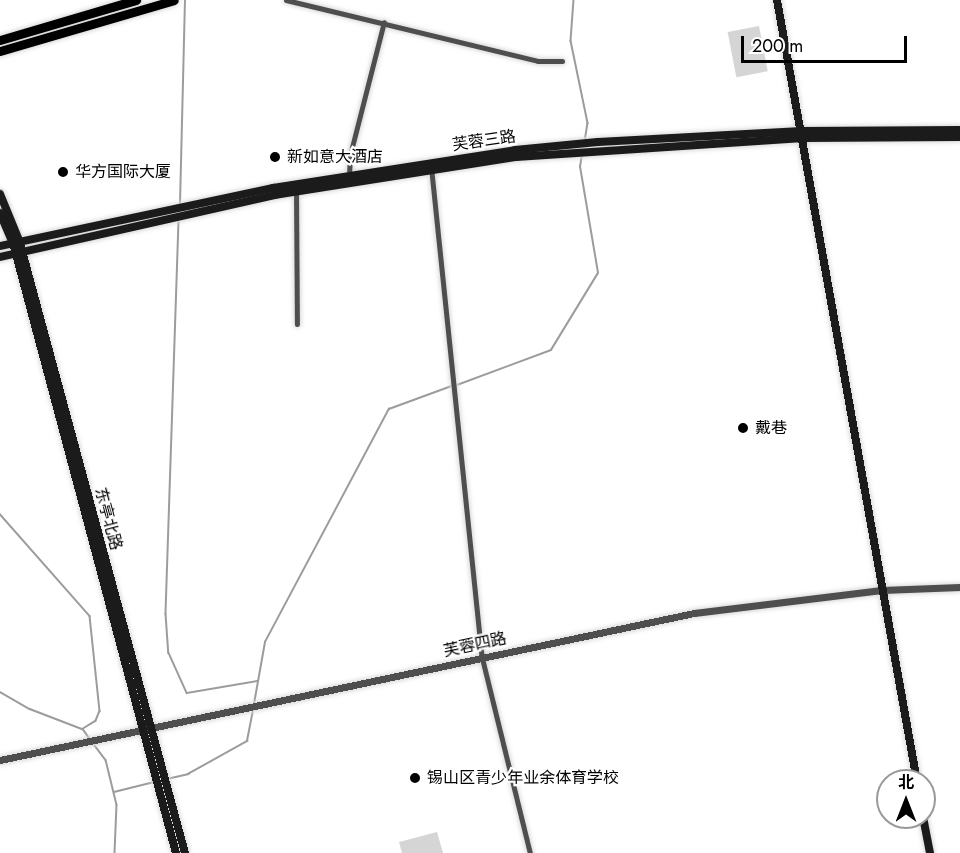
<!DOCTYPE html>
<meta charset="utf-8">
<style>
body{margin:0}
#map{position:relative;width:960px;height:853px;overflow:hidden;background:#fff;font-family:Jost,"Noto Sans SC",sans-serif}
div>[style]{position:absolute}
.green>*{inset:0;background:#d5d5d5;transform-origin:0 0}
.stream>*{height:1.5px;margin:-0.75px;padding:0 0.75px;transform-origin:0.75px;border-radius:0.75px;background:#9c9c9c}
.roads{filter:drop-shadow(0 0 2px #dbdbdb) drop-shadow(0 0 2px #dbdbdb)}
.minor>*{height:5px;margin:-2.5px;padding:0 2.5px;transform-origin:2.5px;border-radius:2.5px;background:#4e4e4e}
.tertiary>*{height:7px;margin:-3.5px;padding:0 3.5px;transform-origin:3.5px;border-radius:3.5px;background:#4e4e4e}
.secondary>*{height:8px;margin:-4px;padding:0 4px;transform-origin:4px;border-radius:4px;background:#1b1b1b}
.primary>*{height:9px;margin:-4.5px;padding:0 4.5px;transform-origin:4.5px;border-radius:4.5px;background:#000}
.dots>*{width:16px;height:16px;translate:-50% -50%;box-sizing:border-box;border:3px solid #fff;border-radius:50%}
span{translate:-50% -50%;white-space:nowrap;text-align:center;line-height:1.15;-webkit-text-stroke:4.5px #fff;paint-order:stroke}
.street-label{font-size:16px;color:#000}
.poi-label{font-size:16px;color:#000}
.left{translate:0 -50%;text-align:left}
.north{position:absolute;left:876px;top:769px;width:60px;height:60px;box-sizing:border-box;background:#fff;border:2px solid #999;border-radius:50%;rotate:0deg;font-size:16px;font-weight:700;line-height:24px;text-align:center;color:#000}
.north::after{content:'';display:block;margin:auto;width:21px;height:27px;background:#000;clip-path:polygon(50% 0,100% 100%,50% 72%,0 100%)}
.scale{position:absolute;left:741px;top:36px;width:166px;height:27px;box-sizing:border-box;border:3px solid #000;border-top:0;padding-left:8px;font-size:18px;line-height:21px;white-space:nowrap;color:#000;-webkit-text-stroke:4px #fff;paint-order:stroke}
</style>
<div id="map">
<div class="green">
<i style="left:759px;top:26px;width:46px;height:32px;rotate:79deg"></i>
<i style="clip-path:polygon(437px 832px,443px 853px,402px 853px,399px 842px)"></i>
</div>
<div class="stream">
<i style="left:574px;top:0;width:41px;rotate:94.2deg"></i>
<i style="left:571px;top:41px;width:84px;rotate:78.3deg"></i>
<i style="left:588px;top:123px;width:18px;rotate:99deg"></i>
<i style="left:180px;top:204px;width:204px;rotate:-88.6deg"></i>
<i style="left:179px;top:221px;width:393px;rotate:91.9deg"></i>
<i style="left:166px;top:614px;width:39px;rotate:86deg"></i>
<i style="left:169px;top:653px;width:44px;rotate:65.8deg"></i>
<i style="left:187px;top:693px;width:71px;rotate:-9.7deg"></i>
<i style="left:457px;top:385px;width:100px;rotate:-20.4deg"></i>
<i style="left:551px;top:350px;width:90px;rotate:-58.6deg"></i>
<i style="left:598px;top:273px;width:108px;rotate:-99.6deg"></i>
<i style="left:580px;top:167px;width:12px;rotate:-81deg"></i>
<i style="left:0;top:514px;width:136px;rotate:48.6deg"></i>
<i style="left:90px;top:616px;width:96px;rotate:84deg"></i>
<i style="left:100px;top:711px;width:11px;rotate:112deg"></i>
<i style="left:96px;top:721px;width:15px;rotate:148deg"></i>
<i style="left:83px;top:729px;width:12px;rotate:55deg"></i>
<i style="left:0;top:692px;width:34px;rotate:30deg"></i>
<i style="left:30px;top:709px;width:56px;rotate:21deg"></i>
<i style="left:254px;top:704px;width:63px;rotate:-79.9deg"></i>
<i style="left:265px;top:642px;width:264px;rotate:-62deg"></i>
<i style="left:389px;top:409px;width:67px;rotate:-20.1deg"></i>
<i style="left:93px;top:743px;width:21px;rotate:53deg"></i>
<i style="left:106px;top:760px;width:46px;rotate:76.3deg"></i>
<i style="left:117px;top:805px;width:48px;rotate:92.4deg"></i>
<i style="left:167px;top:779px;width:22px;rotate:-13deg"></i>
<i style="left:188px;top:774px;width:68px;rotate:-29.2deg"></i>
<i style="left:247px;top:741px;width:33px;rotate:-79deg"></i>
<i style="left:114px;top:792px;width:41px;rotate:-14deg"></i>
</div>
<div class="roads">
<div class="minor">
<i style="left:286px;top:0;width:259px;rotate:13.6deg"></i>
<i style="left:538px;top:61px;width:24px"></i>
<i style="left:431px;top:167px;width:494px;rotate:84.1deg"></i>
<i style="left:482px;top:658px;width:201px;rotate:76.2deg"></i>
<i style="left:349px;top:175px;width:20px;rotate:-87deg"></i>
<i style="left:350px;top:155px;width:137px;rotate:-75.7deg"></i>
<i style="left:296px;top:191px;width:133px;rotate:89.6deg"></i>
</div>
<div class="tertiary">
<i style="left:0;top:760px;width:709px;rotate:-11.96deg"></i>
<i style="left:694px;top:613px;width:189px;rotate:-7deg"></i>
<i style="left:882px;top:590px;width:78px;rotate:-2.2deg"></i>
</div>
<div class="secondary">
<i style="left:777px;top:0;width:793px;rotate:79.84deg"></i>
<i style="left:0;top:194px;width:50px;rotate:67.6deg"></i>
<i style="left:19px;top:240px;width:635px;rotate:74.85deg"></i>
<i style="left:0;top:213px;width:33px;rotate:67deg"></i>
<i style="left:13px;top:243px;width:631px;rotate:75.04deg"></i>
<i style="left:0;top:246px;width:279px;rotate:-12deg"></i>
<i style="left:273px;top:188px;width:245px;rotate:-8.9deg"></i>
<i style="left:515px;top:150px;width:83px;rotate:-5.5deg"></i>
<i style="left:598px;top:142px;width:204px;rotate:-3.1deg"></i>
<i style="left:802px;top:131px;width:158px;rotate:-0.4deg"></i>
<i style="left:0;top:257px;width:282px;rotate:-12.7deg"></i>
<i style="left:275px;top:195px;width:244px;rotate:-9deg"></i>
<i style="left:516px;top:157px;width:288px;rotate:-3.8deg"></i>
<i style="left:803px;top:138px;width:157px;rotate:-0.4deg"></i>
<i style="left:923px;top:817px;width:37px;rotate:79deg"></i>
</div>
<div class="primary">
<i style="left:0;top:40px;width:142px;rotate:-16.4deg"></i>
<i style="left:0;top:51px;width:181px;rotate:-16.3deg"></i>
</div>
</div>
<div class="dots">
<i style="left:275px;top:157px;background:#000"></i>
<i style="left:63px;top:172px;background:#000"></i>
<i style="left:743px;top:428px;background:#000"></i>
<i style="left:415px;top:778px;background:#000"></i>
</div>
<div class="street-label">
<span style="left:484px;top:141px;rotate:-8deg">芙蓉三路</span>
<span style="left:108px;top:519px;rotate:75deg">东亭北路</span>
<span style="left:475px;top:645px;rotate:-12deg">芙蓉四路</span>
</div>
<div class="poi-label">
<span class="left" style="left:287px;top:157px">新如意大酒店</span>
<span class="left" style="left:75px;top:172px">华方国际大厦</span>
<span class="left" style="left:755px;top:428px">戴巷</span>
<span class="left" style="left:427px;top:778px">锡山区青少年业余体育学校</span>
</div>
<div class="north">北</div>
<div class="scale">200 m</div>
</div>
